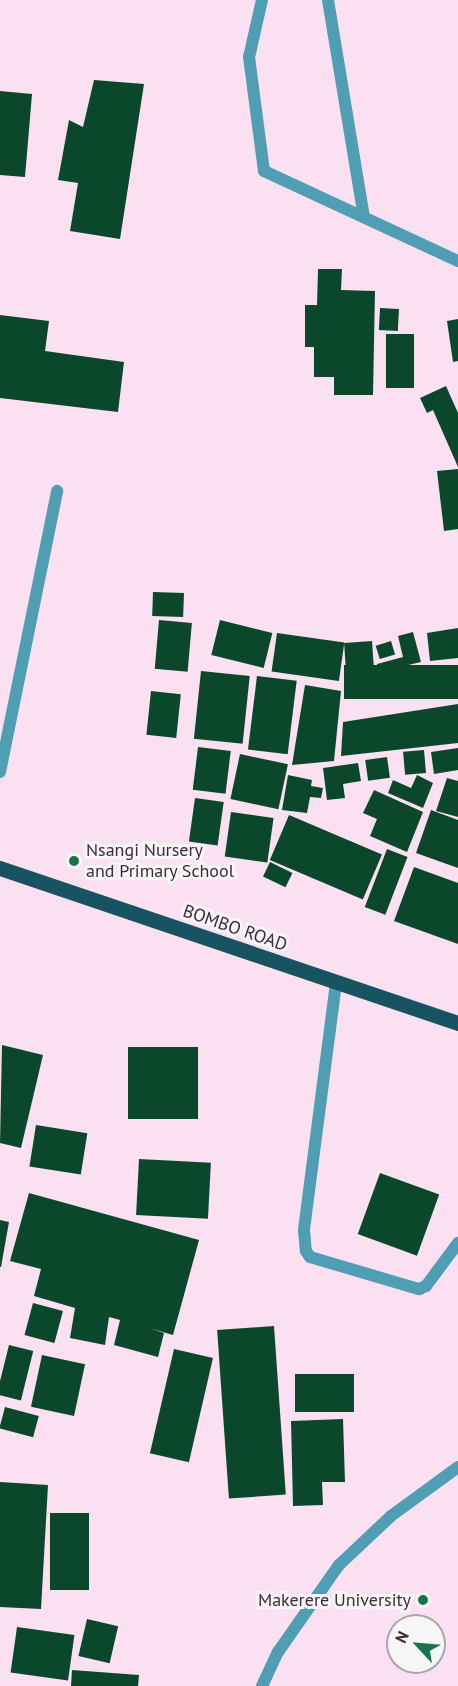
<!DOCTYPE html>
<style>
body{margin:0}
#map{position:relative;width:458px;height:1686px;overflow:hidden;background:#fbe0f2;font-family:"PT Sans",sans-serif}
div>[style]{position:absolute}
.building>*{inset:0;background:#0b472b;transform-origin:0 0}
.service>*{height:12px;margin:-6px;padding:0 6px;transform-origin:6px;border-radius:6px;background:#4f9eb3}
.tertiary>*{height:12px;margin:-6px;padding:0 6px;transform-origin:6px;border-radius:6px;background:#4f9eb3}
.primary>*{height:15px;margin:-7.5px;padding:0 7.5px;transform-origin:7.5px;border-radius:7.5px;background:#185361}
.dots>*{width:16px;height:16px;translate:-50% -50%;box-sizing:border-box;border:3px solid #f6f6f6;border-radius:50%}
span{translate:-50% -50%;white-space:nowrap;text-align:center;line-height:1.15;-webkit-text-stroke:6px #f6f6f6;paint-order:stroke}
.poi-label{font-size:18px;color:#41283a}
.left{translate:0 -50%;text-align:left}
.right{translate:-100% -50%;text-align:right}
.street-label{font-size:18px;color:#41283a}
.north{position:absolute;left:386px;top:1614px;width:60px;height:60px;box-sizing:border-box;background:#f6f6f6;border:2px solid #aea4ab;border-radius:50%;rotate:296deg;font-size:16px;font-weight:700;line-height:24px;text-align:center;color:#41283a}
.north::after{content:'';display:block;margin:auto;width:21px;height:27px;background:#18754a;clip-path:polygon(50% 0,100% 100%,50% 72%,0 100%)}
</style>
<div id="map">
<div class="building">
<i style="clip-path:polygon(94px 80px,144px 84px,120px 239px,70px 231px,78px 183px,58px 180px,69px 120px,83px 127px)"></i>
<i style="clip-path:polygon(0 91px,32px 94px,25px 177px,0 175px)"></i>
<i style="clip-path:polygon(318px 269px,342px 269px,341px 290px,375px 291px,373px 395px,334px 395px,334px 377px,314px 377px,314px 347px,305px 347px,305px 305px,317px 305px)"></i>
<i style="left:380px;top:308px;width:19px;height:22px;rotate:3deg"></i>
<i style="clip-path:polygon(0 315px,49px 321px,45px 351px,124px 362px,118px 412px,0 398px)"></i>
<i style="clip-path:polygon(458px 319px,458px 361px,453px 362px,447px 321px)"></i>
<i style="left:386px;top:334px;width:28px;height:54px"></i>
<i style="clip-path:polygon(446px 386px,458px 413px,458px 467px,433px 410px,427px 413px,420px 398px)"></i>
<i style="clip-path:polygon(458px 469px,458px 529px,444px 531px,437px 471px)"></i>
<i style="left:153px;top:592px;width:31px;height:24px;rotate:2deg"></i>
<i style="left:159px;top:620px;width:33px;height:49px;rotate:5deg"></i>
<i style="left:220px;top:620px;width:54px;height:36px;rotate:14deg"></i>
<i style="clip-path:polygon(458px 628px,458px 658px,430px 661px,427px 633px)"></i>
<i style="clip-path:polygon(413px 632px,421px 662px,379px 672px,377px 664px,403px 657px,398px 636px)"></i>
<i style="left:277px;top:633px;width:68px;height:39px;rotate:8deg"></i>
<i style="left:372px;top:641px;width:29px;height:28px;rotate:86deg"></i>
<i style="left:391px;top:641px;width:14px;height:16px;rotate:73deg"></i>
<i style="left:458px;top:665px;width:34px;height:114px;rotate:90deg"></i>
<i style="left:201px;top:671px;width:49px;height:68px;rotate:6deg"></i>
<i style="left:257px;top:676px;width:40px;height:74px;rotate:7deg"></i>
<i style="clip-path:polygon(305px 685px,341px 691px,334px 761px,292px 765px)"></i>
<i style="left:151px;top:691px;width:30px;height:44px;rotate:6deg"></i>
<i style="clip-path:polygon(458px 704px,458px 743px,341px 756px,343px 722px)"></i>
<i style="left:198px;top:747px;width:33px;height:43px;rotate:7deg"></i>
<i style="clip-path:polygon(458px 748px,458px 770px,434px 774px,431px 752px)"></i>
<i style="left:424px;top:750px;width:23px;height:21px;rotate:85deg"></i>
<i style="left:240px;top:754px;width:49px;height:46px;rotate:12deg"></i>
<i style="left:387px;top:757px;width:21px;height:22px;rotate:82deg"></i>
<i style="clip-path:polygon(358px 763px,361px 781px,343px 784px,345px 798px,327px 800px,323px 768px)"></i>
<i style="clip-path:polygon(288px 775px,312px 780px,311px 786px,323px 788px,321px 798px,310px 797px,307px 813px,282px 810px)"></i>
<i style="clip-path:polygon(417px 775px,433px 783px,423px 808px,388px 793px,393px 780px,411px 788px)"></i>
<i style="clip-path:polygon(447px 778px,458px 781px,458px 817px,436px 811px)"></i>
<i style="clip-path:polygon(374px 790px,423px 812px,407px 852px,370px 836px,377px 819px,363px 813px)"></i>
<i style="left:195px;top:798px;width:29px;height:44px;rotate:8deg"></i>
<i style="clip-path:polygon(431px 810px,458px 820px,458px 868px,416px 853px)"></i>
<i style="left:231px;top:812px;width:43px;height:45px;rotate:8deg"></i>
<i style="left:289px;top:815px;width:101px;height:49px;rotate:23deg"></i>
<i style="left:387px;top:849px;width:22px;height:62px;rotate:21deg"></i>
<i style="left:270px;top:862px;width:25px;height:16px;rotate:26deg"></i>
<i style="clip-path:polygon(414px 867px,458px 883px,458px 944px,394px 921px)"></i>
<i style="clip-path:polygon(2px 1045px,43px 1055px,21px 1148px,0 1143px)"></i>
<i style="left:128px;top:1047px;width:70px;height:72px"></i>
<i style="left:36px;top:1125px;width:52px;height:42px;rotate:9deg"></i>
<i style="left:139px;top:1159px;width:72px;height:56px;rotate:3deg"></i>
<i style="left:380px;top:1173px;width:63px;height:65px;rotate:20deg"></i>
<i style="clip-path:polygon(29px 1193px,199px 1240px,173px 1335px,149px 1328px,164px 1333px,158px 1357px,114px 1345px,120px 1320px,109px 1317px,105px 1345px,70px 1338px,75px 1308px,34px 1296px,41px 1269px,10px 1261px)"></i>
<i style="clip-path:polygon(0 1220px,9px 1222px,1px 1267px,0 1267px)"></i>
<i style="left:33px;top:1303px;width:31px;height:33px;rotate:15deg"></i>
<i style="left:274px;top:1326px;width:169px;height:57px;rotate:86deg"></i>
<i style="left:9px;top:1345px;width:25px;height:51px;rotate:14deg"></i>
<i style="left:174px;top:1349px;width:40px;height:107px;rotate:13deg"></i>
<i style="left:42px;top:1355px;width:44px;height:53px;rotate:12deg"></i>
<i style="left:354px;top:1374px;width:38px;height:59px;rotate:90deg"></i>
<i style="left:5px;top:1407px;width:35px;height:22px;rotate:15deg"></i>
<i style="clip-path:polygon(343px 1419px,345px 1482px,322px 1482px,323px 1505px,293px 1506px,291px 1421px)"></i>
<i style="clip-path:polygon(0 1482px,48px 1485px,41px 1609px,0 1607px)"></i>
<i style="left:50px;top:1513px;width:39px;height:77px"></i>
<i style="left:87px;top:1619px;width:32px;height:38px;rotate:13deg"></i>
<i style="left:17px;top:1627px;width:58px;height:46px;rotate:8deg"></i>
<i style="clip-path:polygon(72px 1670px,139px 1675px,138px 1686px,71px 1686px)"></i>
</div>
<div class="service">
<i style="left:262px;top:0;width:58px;rotate:102.8deg"></i>
<i style="left:249px;top:57px;width:115px;rotate:82.5deg"></i>
<i style="left:264px;top:171px;width:214px;rotate:24.9deg"></i>
<i style="left:328px;top:0;width:220px;rotate:80.6deg"></i>
<i style="left:0;top:772px;width:287px;rotate:-78.5deg"></i>
<i style="left:336px;top:983px;width:249px;rotate:97.4deg"></i>
<i style="left:304px;top:1230px;width:21px;rotate:85deg"></i>
<i style="left:306px;top:1251px;width:7px;rotate:56deg"></i>
<i style="left:310px;top:1257px;width:114px;rotate:16.4deg"></i>
<i style="left:419px;top:1289px;width:8px;rotate:-23deg"></i>
<i style="left:426px;top:1286px;width:54px;rotate:-53.3deg"></i>
</div>
<div class="tertiary">
<i style="left:262px;top:1686px;width:38px;rotate:-65deg"></i>
<i style="left:278px;top:1652px;width:106px;rotate:-55deg"></i>
<i style="left:339px;top:1565px;width:71px;rotate:-43.3deg"></i>
<i style="left:391px;top:1516px;width:83px;rotate:-36.2deg"></i>
</div>
<div class="primary">
<i style="left:0;top:868px;width:484px;rotate:18.7deg"></i>
</div>
<div class="dots">
<i style="left:74px;top:861px;background:#18754a"></i>
<i style="left:423px;top:1600px;background:#18754a"></i>
</div>
<div class="poi-label">
<span class="left" style="left:86px;top:861px">Nsangi Nursery<br>and Primary School</span>
<span class="right" style="left:411px;top:1600px">Makerere University</span>
</div>
<div class="street-label">
<span style="left:235px;top:928px;rotate:19deg">BOMBO ROAD</span>
</div>
<div class="north">N</div>
</div>
